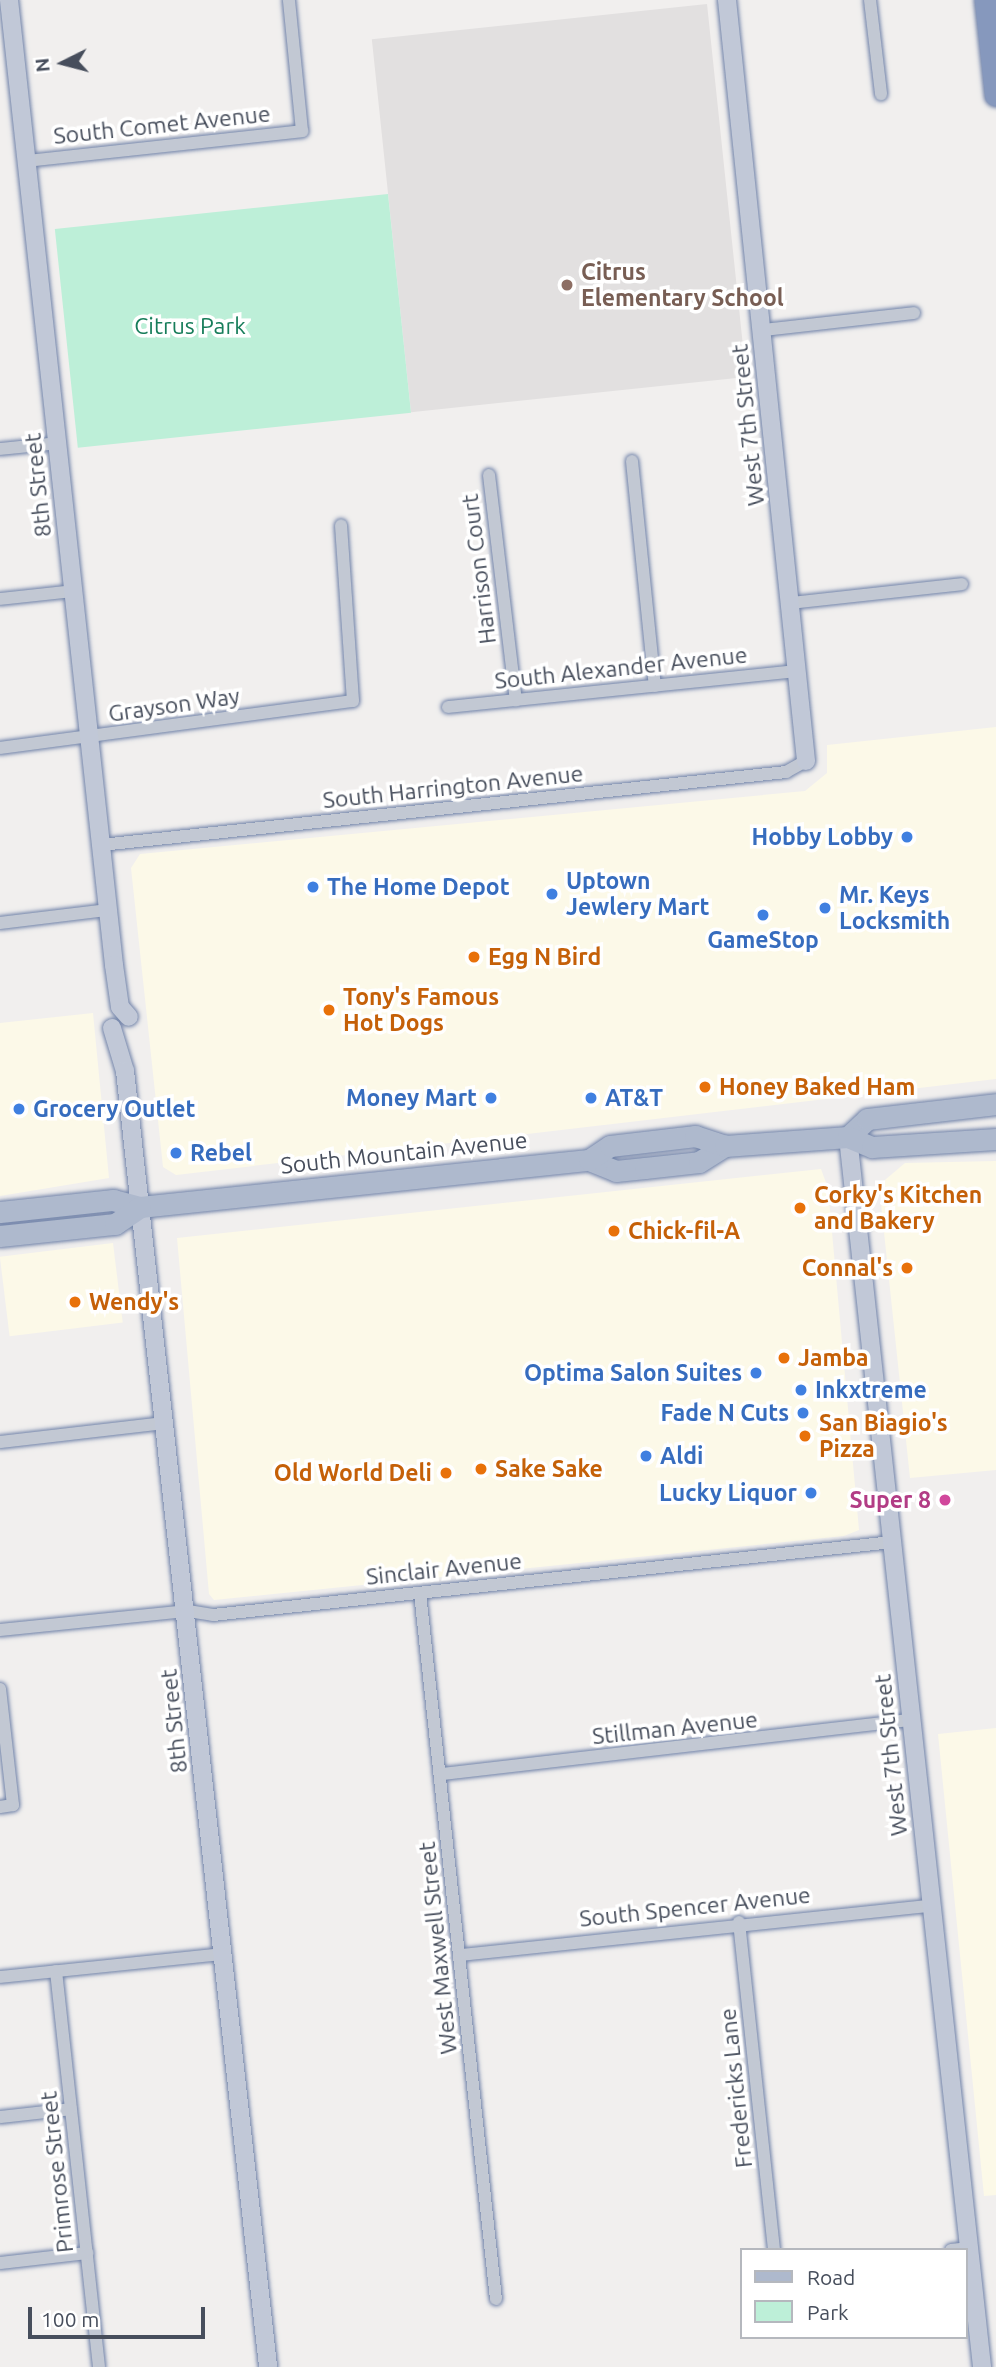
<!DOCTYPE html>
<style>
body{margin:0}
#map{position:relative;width:996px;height:2367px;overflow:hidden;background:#f1efee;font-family:Ubuntu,sans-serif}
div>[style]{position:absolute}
.commercial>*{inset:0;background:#fcf9e8;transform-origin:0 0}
.education>*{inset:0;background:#e2e0e0;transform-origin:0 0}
.green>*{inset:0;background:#bdefd8;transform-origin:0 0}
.roads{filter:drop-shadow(0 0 2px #7183a9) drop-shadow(0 0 2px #7183a9)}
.street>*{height:12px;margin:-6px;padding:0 6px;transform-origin:6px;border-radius:6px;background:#c2c8d3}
.secondary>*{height:18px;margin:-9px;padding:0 9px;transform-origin:9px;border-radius:9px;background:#c1c8d7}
.primary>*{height:21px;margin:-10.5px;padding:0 10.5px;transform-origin:10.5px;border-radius:10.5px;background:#aeb9cd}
.highway>*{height:23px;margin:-11.5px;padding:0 11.5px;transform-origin:11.5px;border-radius:11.5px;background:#8698bd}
.dots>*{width:19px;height:19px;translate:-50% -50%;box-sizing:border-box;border:4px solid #fff;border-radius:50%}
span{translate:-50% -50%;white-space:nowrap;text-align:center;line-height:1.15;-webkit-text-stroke:7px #fff;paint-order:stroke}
.street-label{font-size:23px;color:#474e5c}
.education-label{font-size:23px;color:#785e54;font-weight:700}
.left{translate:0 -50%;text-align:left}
.park-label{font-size:23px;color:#177d5a}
.shop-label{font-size:23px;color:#366cbe;font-weight:700}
.right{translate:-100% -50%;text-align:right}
.food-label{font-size:23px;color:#c56008;font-weight:700}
.hotel-label{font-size:23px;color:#b23c85;font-weight:700}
.legend{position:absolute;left:740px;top:2248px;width:228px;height:91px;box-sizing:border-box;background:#fff;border:2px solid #b5b8be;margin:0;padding:9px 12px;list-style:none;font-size:21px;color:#474e5c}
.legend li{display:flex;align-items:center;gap:14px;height:35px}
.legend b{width:35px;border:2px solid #b5b8be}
.north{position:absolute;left:28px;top:28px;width:70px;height:70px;-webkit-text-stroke:5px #fff;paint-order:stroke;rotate:264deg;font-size:19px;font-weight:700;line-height:28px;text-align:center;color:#474e5c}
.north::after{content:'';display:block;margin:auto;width:24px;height:32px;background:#474e5c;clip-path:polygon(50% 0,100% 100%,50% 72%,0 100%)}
.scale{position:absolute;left:28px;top:2307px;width:177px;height:32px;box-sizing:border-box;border:4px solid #474e5c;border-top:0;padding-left:9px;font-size:21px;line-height:24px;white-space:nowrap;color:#474e5c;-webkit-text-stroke:5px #fff;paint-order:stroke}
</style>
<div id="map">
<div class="commercial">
<i style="clip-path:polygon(996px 727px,996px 1079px,176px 1175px,163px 1167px,131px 868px,140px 854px,805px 791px,827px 773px,827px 745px)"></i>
<i style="clip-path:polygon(93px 1013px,109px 1178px,0 1196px,0 1023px)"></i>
<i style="clip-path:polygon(996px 1161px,996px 1470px,910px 1478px,879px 1185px,905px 1163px)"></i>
<i style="clip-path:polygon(821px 1169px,828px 1188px,859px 1530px,844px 1536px,214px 1600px,209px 1594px,177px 1238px)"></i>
<i style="left:113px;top:1243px;width:80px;height:114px;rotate:83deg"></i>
<i style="clip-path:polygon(996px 1728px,996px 2195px,984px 2196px,938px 1734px)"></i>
</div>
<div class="education">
<i style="left:707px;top:4px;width:375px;height:337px;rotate:84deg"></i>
</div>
<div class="green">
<i style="left:388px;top:194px;width:220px;height:335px;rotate:84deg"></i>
</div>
<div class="roads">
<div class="street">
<i style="left:870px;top:0;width:95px;rotate:83.3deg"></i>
<i style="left:27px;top:161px;width:277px;rotate:-6.2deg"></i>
<i style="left:302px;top:131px;width:132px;rotate:-95.7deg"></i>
<i style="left:763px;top:330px;width:152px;rotate:-6.4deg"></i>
<i style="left:0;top:449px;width:58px;rotate:-5.9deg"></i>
<i style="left:632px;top:461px;width:226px;rotate:84.2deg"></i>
<i style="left:489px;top:475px;width:227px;rotate:83.2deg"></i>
<i style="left:0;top:599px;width:74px;rotate:-6.2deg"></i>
<i style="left:791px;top:603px;width:172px;rotate:-6.3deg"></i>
<i style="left:448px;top:707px;width:352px;rotate:-5.9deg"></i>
<i style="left:0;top:748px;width:356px;rotate:-7.6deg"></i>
<i style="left:353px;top:701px;width:176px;rotate:-93.9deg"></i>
<i style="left:101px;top:845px;width:689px;rotate:-6.08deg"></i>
<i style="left:786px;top:772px;width:23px;rotate:-29deg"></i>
<i style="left:0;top:923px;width:109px;rotate:-6.9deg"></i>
<i style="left:0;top:1442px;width:166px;rotate:-6.6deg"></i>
<i style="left:420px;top:1593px;width:710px;rotate:83.86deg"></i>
<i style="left:0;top:1630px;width:189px;rotate:-5.8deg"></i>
<i style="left:188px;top:1611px;width:25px;rotate:9deg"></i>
<i style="left:213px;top:1615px;width:684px;rotate:-6.13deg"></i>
<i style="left:0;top:1689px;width:117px;rotate:83.6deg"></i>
<i style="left:13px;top:1805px;width:13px;rotate:171deg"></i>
<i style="left:442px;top:1774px;width:473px;rotate:-6.6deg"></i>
<i style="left:739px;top:1922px;width:330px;rotate:83.9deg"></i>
<i style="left:461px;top:1955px;width:475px;rotate:-6deg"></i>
<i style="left:56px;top:1971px;width:398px;rotate:83.8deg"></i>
<i style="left:0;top:1977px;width:224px;rotate:-5.9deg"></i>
<i style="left:0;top:2117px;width:71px;rotate:-6.4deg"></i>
<i style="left:951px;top:2250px;width:19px;rotate:-6deg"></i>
<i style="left:0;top:2263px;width:88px;rotate:-6.6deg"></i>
</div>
<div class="secondary">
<i style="left:9px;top:0;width:971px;rotate:83.79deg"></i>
<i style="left:114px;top:965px;width:42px;rotate:81.9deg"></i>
<i style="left:120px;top:1007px;width:13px;rotate:48deg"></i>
<i style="left:727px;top:0;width:765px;rotate:84.07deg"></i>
<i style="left:112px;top:1028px;width:45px;rotate:73.2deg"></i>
<i style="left:125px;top:1071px;width:1304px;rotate:83.7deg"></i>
<i style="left:848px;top:1137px;width:1237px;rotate:83.78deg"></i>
</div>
<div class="primary">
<i style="left:848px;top:1137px;width:26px;rotate:-43deg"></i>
<i style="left:867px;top:1119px;width:130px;rotate:-6.6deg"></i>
<i style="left:589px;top:1160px;width:29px;rotate:22deg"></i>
<i style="left:616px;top:1171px;width:29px;rotate:-6deg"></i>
<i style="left:645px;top:1168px;width:54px;rotate:-6.3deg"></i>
<i style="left:699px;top:1162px;width:31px;rotate:-32deg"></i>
<i style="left:0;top:1212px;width:114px;rotate:-6.1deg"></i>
<i style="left:113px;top:1200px;width:28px;rotate:15deg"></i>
<i style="left:140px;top:1207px;width:451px;rotate:-6deg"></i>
<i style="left:589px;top:1160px;width:25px;rotate:-34deg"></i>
<i style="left:610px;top:1146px;width:86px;rotate:-6.7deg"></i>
<i style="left:695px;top:1136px;width:32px;rotate:18deg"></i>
<i style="left:725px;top:1146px;width:123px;rotate:-4.2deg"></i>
<i style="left:848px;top:1137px;width:26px;rotate:23deg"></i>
<i style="left:872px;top:1147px;width:124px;rotate:-3.7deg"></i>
<i style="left:0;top:1236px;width:116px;rotate:-6deg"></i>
<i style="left:115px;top:1224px;width:30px;rotate:-34deg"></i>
</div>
<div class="highway">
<i style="left:986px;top:0;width:95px;rotate:83.9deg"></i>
</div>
</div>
<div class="dots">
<i style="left:567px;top:285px;background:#8d6e63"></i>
<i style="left:907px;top:837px;background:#3f7fe0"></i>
<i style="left:313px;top:887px;background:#3f7fe0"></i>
<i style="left:552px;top:894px;background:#3f7fe0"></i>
<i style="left:825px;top:908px;background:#3f7fe0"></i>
<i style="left:763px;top:915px;background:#3f7fe0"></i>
<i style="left:474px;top:957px;background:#e8710a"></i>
<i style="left:329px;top:1010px;background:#e8710a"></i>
<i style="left:705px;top:1087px;background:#e8710a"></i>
<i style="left:491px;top:1098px;background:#3f7fe0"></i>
<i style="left:591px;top:1098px;background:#3f7fe0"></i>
<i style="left:19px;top:1109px;background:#3f7fe0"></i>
<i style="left:176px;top:1153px;background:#3f7fe0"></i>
<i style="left:800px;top:1208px;background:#e8710a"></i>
<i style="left:614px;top:1231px;background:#e8710a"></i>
<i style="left:907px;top:1268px;background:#e8710a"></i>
<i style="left:75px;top:1302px;background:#e8710a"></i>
<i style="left:784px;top:1358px;background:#e8710a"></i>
<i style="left:756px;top:1373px;background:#3f7fe0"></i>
<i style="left:801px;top:1390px;background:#3f7fe0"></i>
<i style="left:803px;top:1413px;background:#3f7fe0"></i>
<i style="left:805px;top:1436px;background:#e8710a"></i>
<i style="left:646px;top:1456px;background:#3f7fe0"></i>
<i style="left:481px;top:1469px;background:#e8710a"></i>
<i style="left:446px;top:1473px;background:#e8710a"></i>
<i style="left:811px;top:1493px;background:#3f7fe0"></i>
<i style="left:945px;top:1500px;background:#d1479c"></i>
</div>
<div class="street-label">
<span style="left:162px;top:125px;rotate:-6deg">South Comet Avenue</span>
<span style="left:748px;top:425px;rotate:-96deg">West 7th Street</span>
<span style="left:38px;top:485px;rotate:-96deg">8th Street</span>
<span style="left:479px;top:569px;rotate:-97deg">Harrison Court</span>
<span style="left:621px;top:668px;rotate:-6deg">South Alexander Avenue</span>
<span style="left:174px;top:705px;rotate:-8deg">Grayson Way</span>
<span style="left:453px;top:787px;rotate:-6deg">South Harrington Avenue</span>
<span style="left:404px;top:1153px;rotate:-6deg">South Mountain Avenue</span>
<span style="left:444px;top:1569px;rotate:-6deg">Sinclair Avenue</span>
<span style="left:174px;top:1721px;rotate:-96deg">8th Street</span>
<span style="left:675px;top:1728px;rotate:-6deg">Stillman Avenue</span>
<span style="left:891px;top:1755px;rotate:-96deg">West 7th Street</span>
<span style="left:695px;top:1907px;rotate:-6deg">South Spencer Avenue</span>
<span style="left:438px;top:1948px;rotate:-96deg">West Maxwell Street</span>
<span style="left:736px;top:2088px;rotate:-96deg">Fredericks Lane</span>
<span style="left:57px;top:2172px;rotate:-96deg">Primrose Street</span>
</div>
<div class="education-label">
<span class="left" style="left:581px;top:285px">Citrus<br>Elementary School</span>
</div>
<div class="park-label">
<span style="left:190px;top:326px">Citrus Park</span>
</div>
<div class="shop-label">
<span class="right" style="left:893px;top:837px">Hobby Lobby</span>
<span class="left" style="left:566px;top:894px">Uptown<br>Jewlery Mart</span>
<span class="left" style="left:327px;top:887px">The Home Depot</span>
<span class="left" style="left:839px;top:908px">Mr. Keys<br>Locksmith</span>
<span style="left:763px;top:940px">GameStop</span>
<span class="right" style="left:477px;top:1098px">Money Mart</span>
<span class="left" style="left:605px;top:1098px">AT&amp;T</span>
<span class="left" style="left:33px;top:1109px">Grocery Outlet</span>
<span class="left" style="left:190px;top:1153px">Rebel</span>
<span class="right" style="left:742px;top:1373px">Optima Salon Suites</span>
<span class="left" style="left:815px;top:1390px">Inkxtreme</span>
<span class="right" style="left:789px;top:1413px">Fade N Cuts</span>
<span class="left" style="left:660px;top:1456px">Aldi</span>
<span class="right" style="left:797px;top:1493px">Lucky Liquor</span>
</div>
<div class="food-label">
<span class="left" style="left:488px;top:957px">Egg N Bird</span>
<span class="left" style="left:343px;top:1010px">Tony's Famous<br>Hot Dogs</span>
<span class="left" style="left:719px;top:1087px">Honey Baked Ham</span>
<span class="left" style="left:814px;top:1208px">Corky's Kitchen<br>and Bakery</span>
<span class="left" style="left:628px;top:1231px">Chick-fil-A</span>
<span class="right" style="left:893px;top:1268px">Connal's</span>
<span class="left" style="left:89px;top:1302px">Wendy's</span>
<span class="left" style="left:798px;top:1358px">Jamba</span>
<span class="left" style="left:819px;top:1436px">San Biagio's<br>Pizza</span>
<span class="left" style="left:495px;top:1469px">Sake Sake</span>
<span class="right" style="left:432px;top:1473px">Old World Deli</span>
</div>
<div class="hotel-label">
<span class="right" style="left:931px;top:1500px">Super 8</span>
</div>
<ul class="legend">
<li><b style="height:9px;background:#aeb9cd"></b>Road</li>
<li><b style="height:19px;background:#bdefd8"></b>Park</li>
</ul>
<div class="north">N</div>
<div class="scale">100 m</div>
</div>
